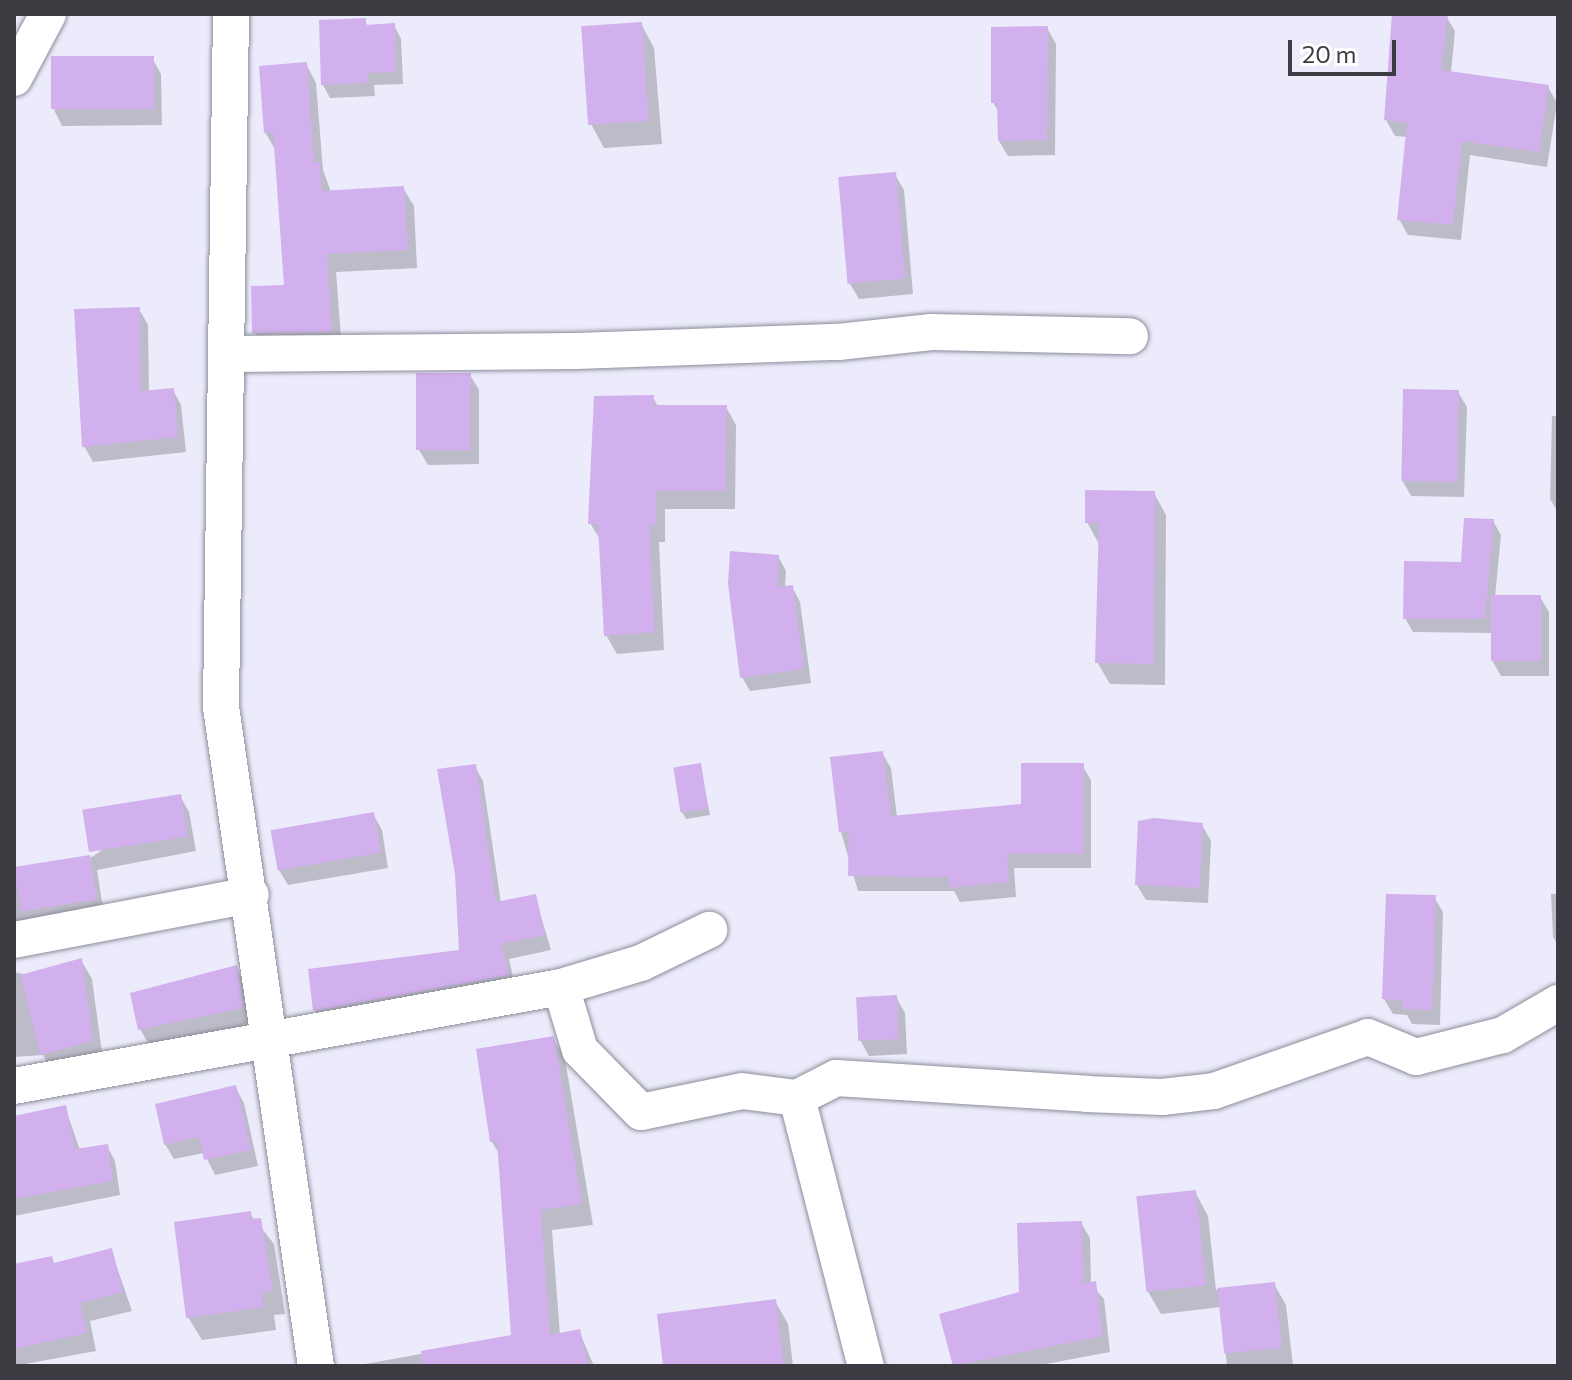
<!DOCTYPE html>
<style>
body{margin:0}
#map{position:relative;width:1572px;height:1380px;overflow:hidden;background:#ebebfb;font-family:Commissioner,sans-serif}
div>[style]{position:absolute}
.shadow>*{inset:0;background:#0003}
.building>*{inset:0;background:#d2afed;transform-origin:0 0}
.roads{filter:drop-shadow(0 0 2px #8c8d9b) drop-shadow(0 0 2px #8c8d9b)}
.minor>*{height:36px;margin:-18px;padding:0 18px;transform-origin:18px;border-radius:18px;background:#fff}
span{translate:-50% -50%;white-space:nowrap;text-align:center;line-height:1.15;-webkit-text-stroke:7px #fff;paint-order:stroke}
.frame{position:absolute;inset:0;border:16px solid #3b3b41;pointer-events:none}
.scale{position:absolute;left:1288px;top:40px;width:108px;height:36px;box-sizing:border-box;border:4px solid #3b3b41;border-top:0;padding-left:10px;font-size:24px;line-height:28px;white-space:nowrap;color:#3b3b41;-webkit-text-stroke:6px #fff;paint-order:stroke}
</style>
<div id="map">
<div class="shadow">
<i style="clip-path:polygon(1394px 14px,1446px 16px,1455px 31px,1451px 73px,1548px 87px,1557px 103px,1547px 167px,1470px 155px,1461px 240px,1408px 235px,1399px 219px,1408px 137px,1395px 136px,1386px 120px)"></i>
<i style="clip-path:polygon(365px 20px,368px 27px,394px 25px,401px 39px,403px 84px,374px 85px,375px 96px,330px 98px,323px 85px)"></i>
<i style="clip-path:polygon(641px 24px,654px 48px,662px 144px,604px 148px,591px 124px)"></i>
<i style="clip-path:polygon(1047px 28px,1056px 44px,1055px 155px,1008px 156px,999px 141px,999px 113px,993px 102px)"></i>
<i style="clip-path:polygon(152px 58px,161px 74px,162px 125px,62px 126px,54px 110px)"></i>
<i style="clip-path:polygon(306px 64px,316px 83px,323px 170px,331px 192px,403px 188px,414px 206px,417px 268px,336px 272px,342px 350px,265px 351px,254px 332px,286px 287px,276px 151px,265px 132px)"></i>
<i style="clip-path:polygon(895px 175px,904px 190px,913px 294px,859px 299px,850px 284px)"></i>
<i style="clip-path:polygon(139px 309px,148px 325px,149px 392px,173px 390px,181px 405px,186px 452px,93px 462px,84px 446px)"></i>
<i style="clip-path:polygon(470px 375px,479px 390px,479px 464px,428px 465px,419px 450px)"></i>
<i style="clip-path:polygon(1458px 392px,1467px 407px,1464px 497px,1411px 496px,1402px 480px)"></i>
<i style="clip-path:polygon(653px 397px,658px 407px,726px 407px,736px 425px,735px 509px,665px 509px,665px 542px,659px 542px,664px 650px,617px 654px,606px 635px,601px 541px,590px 523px)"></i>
<i style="clip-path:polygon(1552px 416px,1558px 416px,1558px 512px,1550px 499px)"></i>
<i style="clip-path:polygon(1154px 493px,1166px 515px,1165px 685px,1110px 684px,1097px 662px,1099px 544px,1087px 522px)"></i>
<i style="clip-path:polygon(1493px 521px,1501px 535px,1495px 597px,1540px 597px,1549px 612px,1549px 676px,1501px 676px,1492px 660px,1492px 633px,1413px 632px,1405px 618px,1463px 564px)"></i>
<i style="clip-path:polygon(778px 556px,786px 571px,785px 588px,792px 587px,800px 602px,811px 683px,750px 691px,742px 677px)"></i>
<i style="clip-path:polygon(882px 753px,891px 768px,897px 817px,1023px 806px,1082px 765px,1091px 780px,1091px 868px,1014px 868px,1016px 897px,960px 902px,954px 891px,858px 891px,841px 832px)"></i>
<i style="clip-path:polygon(700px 765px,710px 815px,686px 819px,682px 812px)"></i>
<i style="clip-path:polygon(475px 767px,483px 781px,501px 903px,535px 896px,551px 950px,509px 959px,516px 990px,323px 1024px,315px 1010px,461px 952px)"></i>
<i style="clip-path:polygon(180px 796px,189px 812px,196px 851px,97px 870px,104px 914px,20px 927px,14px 916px,14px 869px,92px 857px)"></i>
<i style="clip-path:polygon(373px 814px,382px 830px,388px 868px,288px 885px,279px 870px,273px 831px)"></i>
<i style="clip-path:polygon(1202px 825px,1211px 841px,1208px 903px,1146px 900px,1137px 885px)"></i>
<i style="clip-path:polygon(1551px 894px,1558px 894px,1558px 945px,1553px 937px)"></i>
<i style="clip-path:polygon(1434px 897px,1443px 912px,1440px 1025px,1412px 1024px,1407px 1015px,1393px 1014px,1384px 999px)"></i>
<i style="clip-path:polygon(81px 960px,92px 979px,103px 1060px,53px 1073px,43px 1055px,14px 1057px,14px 972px,28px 975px)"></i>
<i style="clip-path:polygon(236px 967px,248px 988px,254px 1029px,152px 1050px,140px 1029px)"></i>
<i style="clip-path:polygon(896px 997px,905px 1013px,907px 1054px,869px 1056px,860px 1040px)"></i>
<i style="clip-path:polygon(553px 1038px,565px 1059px,593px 1225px,552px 1230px,560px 1335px,579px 1331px,594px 1366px,354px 1366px,514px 1337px,501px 1157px,492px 1142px)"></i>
<i style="clip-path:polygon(235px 1087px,244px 1103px,258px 1166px,215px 1175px,204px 1153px,174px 1159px,165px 1144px)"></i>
<i style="clip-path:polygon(65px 1107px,80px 1150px,107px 1146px,115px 1161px,120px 1195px,14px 1216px,14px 1118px)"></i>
<i style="clip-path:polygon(1195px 1192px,1208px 1216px,1216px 1290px,1274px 1284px,1286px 1305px,1293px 1366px,1227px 1366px,1221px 1307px,1161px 1314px,1147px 1290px)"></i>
<i style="clip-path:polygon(250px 1214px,274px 1244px,285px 1314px,274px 1315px,276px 1330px,202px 1340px,188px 1317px)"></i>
<i style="clip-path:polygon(1081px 1223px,1090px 1238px,1091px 1284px,1104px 1299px,1110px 1352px,1035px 1366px,955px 1366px,941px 1316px,1021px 1294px)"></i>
<i style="clip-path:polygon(111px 1250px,132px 1311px,90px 1321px,96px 1351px,14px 1366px,14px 1266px,55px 1265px)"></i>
<i style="clip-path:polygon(775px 1301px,788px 1324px,793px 1366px,665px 1366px)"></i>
</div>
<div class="building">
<i style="clip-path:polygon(1392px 14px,1448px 14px,1441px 70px,1549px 85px,1539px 152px,1462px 141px,1453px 225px,1397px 220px,1407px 123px,1384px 120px)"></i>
<i style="clip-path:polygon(366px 18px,366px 25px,395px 23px,396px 72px,368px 73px,368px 83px,321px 85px,319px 20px)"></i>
<i style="left:642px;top:22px;width:99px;height:61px;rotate:86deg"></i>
<i style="clip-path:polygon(1048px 26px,1047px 140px,998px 141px,997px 103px,991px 103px,991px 27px)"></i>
<i style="left:154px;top:56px;width:53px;height:103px;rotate:90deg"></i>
<i style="clip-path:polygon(307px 62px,314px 162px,320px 162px,322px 191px,404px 186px,408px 250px,327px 254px,332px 332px,252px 333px,251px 286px,284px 285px,273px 132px,264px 133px,259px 66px)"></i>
<i style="left:896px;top:172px;width:107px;height:58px;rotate:85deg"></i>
<i style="clip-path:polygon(140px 307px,141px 391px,174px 388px,178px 437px,82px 447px,74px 309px)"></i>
<i style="left:416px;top:373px;width:55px;height:77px"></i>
<i style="left:1403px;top:389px;width:56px;height:92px;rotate:1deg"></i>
<i style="clip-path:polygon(654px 395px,654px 405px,727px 405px,726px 491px,656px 491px,656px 525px,649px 524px,655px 632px,604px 636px,598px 524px,588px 524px,594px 396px)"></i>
<i style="clip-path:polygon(1085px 490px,1155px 491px,1154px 664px,1095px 663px,1099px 523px,1085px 523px)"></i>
<i style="clip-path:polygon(1464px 518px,1494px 519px,1485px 619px,1403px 619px,1404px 561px,1461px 562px)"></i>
<i style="clip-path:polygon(730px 551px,779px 555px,777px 587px,793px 585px,804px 669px,740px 678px,728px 584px)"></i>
<i style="left:1491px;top:595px;width:50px;height:66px"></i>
<i style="clip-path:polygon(883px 751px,891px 816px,1021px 804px,1021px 763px,1084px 763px,1084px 854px,1007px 854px,1009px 882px,949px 888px,948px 877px,848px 876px,849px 831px,839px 832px,830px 757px)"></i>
<i style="left:701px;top:763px;width:46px;height:28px;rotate:81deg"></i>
<i style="clip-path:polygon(476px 764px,496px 902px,536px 894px,545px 935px,502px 944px,509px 975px,313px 1011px,308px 969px,459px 950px,455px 874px,437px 769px)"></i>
<i style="left:181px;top:794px;width:43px;height:100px;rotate:81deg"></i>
<i style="left:374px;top:812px;width:41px;height:105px;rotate:80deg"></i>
<i style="clip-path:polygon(1154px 818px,1203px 823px,1200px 888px,1135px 885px,1138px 821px)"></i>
<i style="left:90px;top:855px;width:45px;height:77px;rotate:81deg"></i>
<i style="clip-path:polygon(1386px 894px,1436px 895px,1432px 1010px,1401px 1009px,1402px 1000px,1382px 999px)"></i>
<i style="clip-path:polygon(82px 958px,93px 1041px,40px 1055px,20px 975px)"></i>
<i style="clip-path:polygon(237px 965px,243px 1008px,138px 1030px,130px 993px)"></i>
<i style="left:897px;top:995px;width:44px;height:41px;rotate:87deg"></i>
<i style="clip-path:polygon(554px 1036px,582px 1204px,541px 1210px,550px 1335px,580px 1329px,588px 1366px,423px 1366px,421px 1351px,511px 1335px,497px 1141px,490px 1142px,476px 1049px)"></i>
<i style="clip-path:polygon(236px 1085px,251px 1150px,204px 1160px,199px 1137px,164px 1145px,155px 1104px)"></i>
<i style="clip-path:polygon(66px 1105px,75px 1149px,108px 1144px,113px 1181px,14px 1199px,14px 1116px)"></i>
<i style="left:1196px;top:1190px;width:96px;height:60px;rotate:84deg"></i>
<i style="clip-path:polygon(251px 1211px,252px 1219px,261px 1218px,273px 1291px,262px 1292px,264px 1307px,186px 1318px,174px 1222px)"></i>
<i style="clip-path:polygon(1082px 1221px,1084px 1283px,1096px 1281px,1103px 1336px,953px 1366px,939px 1314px,1019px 1292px,1017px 1223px)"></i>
<i style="clip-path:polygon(112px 1248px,123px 1292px,80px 1303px,87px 1333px,14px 1349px,14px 1264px,52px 1256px,54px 1263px)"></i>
<i style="left:1275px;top:1282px;width:66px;height:58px;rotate:84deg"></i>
<i style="clip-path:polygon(776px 1299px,784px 1366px,663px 1366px,657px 1314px)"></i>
</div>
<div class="roads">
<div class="minor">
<i style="left:231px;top:14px;width:693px;rotate:90.83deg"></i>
<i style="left:221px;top:707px;width:666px;rotate:81.8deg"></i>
<i style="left:14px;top:78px;width:72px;rotate:-62deg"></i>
<i style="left:226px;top:354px;width:350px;rotate:-0.5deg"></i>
<i style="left:576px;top:351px;width:262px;rotate:-2deg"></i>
<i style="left:838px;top:342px;width:94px;rotate:-6.1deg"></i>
<i style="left:931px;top:332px;width:199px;rotate:1.2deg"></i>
<i style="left:14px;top:940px;width:241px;rotate:-10.8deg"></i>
<i style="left:561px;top:987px;width:66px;rotate:73.2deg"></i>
<i style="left:580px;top:1050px;width:87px;rotate:45.5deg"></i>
<i style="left:641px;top:1112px;width:103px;rotate:-11.7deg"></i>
<i style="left:742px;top:1091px;width:55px;rotate:7.3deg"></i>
<i style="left:797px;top:1098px;width:44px;rotate:-27.1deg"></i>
<i style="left:836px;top:1078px;width:252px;rotate:3.6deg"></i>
<i style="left:1087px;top:1094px;width:75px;rotate:2.3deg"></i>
<i style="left:1162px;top:1097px;width:52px;rotate:-6.6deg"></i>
<i style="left:1214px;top:1091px;width:163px;rotate:-19.3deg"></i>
<i style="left:1368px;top:1037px;width:52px;rotate:22.6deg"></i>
<i style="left:1416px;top:1057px;width:90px;rotate:-14.2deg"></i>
<i style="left:1503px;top:1035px;width:64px;rotate:-30.2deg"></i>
<i style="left:14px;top:1086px;width:556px;rotate:-10.26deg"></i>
<i style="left:561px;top:987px;width:84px;rotate:-16.7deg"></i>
<i style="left:641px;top:963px;width:76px;rotate:-25.9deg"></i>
<i style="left:797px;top:1098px;width:277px;rotate:75.6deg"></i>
</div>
</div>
<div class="frame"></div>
<div class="scale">20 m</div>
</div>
